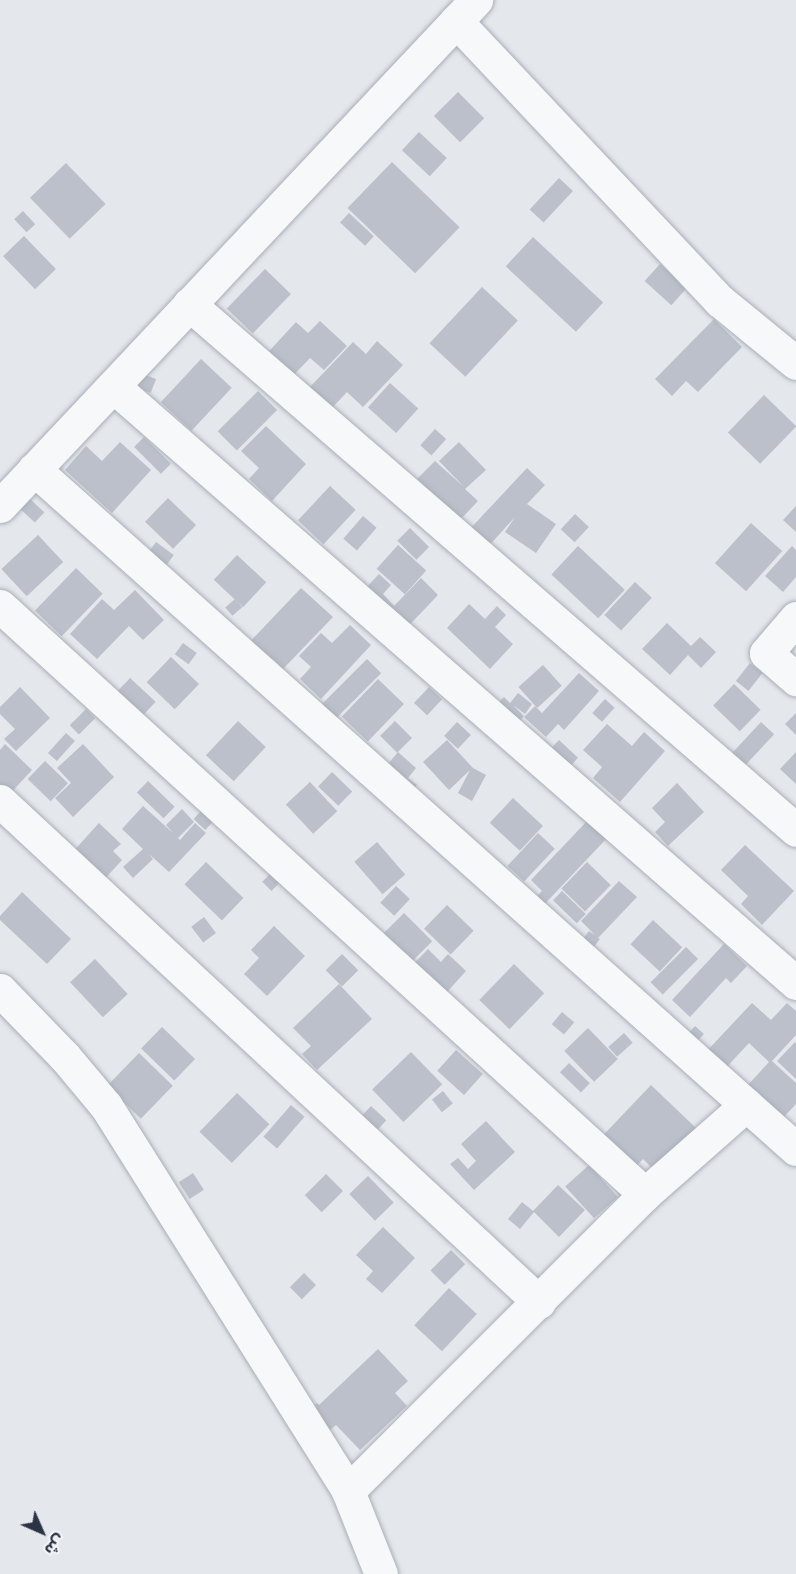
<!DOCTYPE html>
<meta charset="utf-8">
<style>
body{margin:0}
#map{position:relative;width:796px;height:1574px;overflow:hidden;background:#e4e7ec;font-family:Cabin,"Noto Sans Arabic",sans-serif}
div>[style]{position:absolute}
.building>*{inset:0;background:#bbc0ca;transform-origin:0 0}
.roads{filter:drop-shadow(0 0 2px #a9aeb7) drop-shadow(0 0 2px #a9aeb7)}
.minor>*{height:33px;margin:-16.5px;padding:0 16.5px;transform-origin:16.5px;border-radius:16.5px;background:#f7f8fa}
span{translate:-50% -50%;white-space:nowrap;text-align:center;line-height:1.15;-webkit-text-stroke:4.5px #f4f6f9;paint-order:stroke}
.north{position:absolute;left:12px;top:1502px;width:60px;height:60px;-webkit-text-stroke:4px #f4f6f9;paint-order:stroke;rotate:135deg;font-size:16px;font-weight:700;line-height:24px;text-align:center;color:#2b3445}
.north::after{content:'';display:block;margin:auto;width:21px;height:27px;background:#2b3445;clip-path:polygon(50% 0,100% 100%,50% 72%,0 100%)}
</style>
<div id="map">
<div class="building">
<i style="left:458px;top:92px;width:37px;height:34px;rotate:45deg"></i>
<i style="left:419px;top:132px;width:38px;height:25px;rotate:43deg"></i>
<i style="left:392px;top:162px;width:94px;height:64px;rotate:44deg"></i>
<i style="left:66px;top:163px;width:57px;height:50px;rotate:46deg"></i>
<i style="left:559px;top:178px;width:19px;height:43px;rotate:43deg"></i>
<i style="left:23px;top:211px;width:18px;height:12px;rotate:47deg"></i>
<i style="left:349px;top:213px;width:34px;height:13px;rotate:43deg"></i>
<i style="left:24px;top:236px;width:46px;height:29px;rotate:46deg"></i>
<i style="left:533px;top:237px;width:96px;height:40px;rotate:43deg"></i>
<i style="left:660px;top:264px;width:36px;height:23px;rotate:42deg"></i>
<i style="left:265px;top:269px;width:36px;height:55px;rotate:44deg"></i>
<i style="left:482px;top:287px;width:49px;height:77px;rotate:43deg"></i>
<i style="clip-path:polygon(714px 319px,742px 347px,698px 392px,686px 381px,672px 396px,655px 379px)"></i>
<i style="clip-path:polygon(320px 321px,347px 346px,324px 370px,310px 358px,286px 383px,261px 360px,296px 322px,308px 333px)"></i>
<i style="clip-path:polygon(377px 341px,403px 365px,363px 407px,347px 392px,331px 409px,309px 388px,353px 342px,366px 354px)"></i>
<i style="left:201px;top:359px;width:42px;height:59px;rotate:43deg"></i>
<i style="left:143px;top:374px;width:14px;height:15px;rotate:21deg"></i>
<i style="left:390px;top:383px;width:38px;height:33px;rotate:42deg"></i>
<i style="left:258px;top:391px;width:27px;height:57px;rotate:45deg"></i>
<i style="left:764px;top:395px;width:45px;height:52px;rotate:44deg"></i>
<i style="clip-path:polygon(266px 426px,306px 464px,272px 501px,249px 479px,259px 468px,241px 451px)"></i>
<i style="left:435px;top:429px;width:15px;height:22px;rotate:42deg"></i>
<i style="left:144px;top:437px;width:38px;height:14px;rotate:45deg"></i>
<i style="clip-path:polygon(120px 442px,151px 470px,112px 513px,65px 470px,86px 446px,102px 461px)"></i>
<i style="clip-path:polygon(459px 442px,486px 470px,465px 489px,478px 501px,460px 520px,417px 479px,435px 461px,464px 487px,439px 461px)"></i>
<i style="clip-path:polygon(527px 468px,545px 485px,527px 504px,556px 524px,536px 553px,505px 532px,515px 517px,486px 549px,468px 531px)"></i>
<i style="left:330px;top:486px;width:35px;height:47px;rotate:43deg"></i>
<i style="left:29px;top:498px;width:21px;height:14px;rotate:43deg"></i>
<i style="left:168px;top:498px;width:39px;height:33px;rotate:44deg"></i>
<i style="clip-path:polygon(796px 506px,796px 532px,783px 520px)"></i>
<i style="left:575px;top:514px;width:19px;height:21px;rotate:43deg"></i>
<i style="left:363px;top:516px;width:18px;height:30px;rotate:41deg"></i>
<i style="left:751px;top:523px;width:42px;height:54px;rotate:42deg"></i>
<i style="left:410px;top:528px;width:27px;height:18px;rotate:45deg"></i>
<i style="left:38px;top:535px;width:37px;height:50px;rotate:47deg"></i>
<i style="left:156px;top:542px;width:22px;height:23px;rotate:36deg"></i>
<i style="left:398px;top:545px;width:38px;height:32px;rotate:42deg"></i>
<i style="left:578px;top:546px;width:64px;height:39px;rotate:43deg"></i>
<i style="clip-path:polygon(792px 546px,796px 550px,796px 577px,783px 592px,765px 576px)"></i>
<i style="left:237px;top:555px;width:40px;height:34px;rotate:43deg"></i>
<i style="left:76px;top:568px;width:37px;height:59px;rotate:44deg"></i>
<i style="clip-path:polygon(379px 574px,391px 585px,383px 594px,394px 606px,421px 578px,438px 595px,397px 638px,364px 590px)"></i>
<i style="left:635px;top:582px;width:23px;height:45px;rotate:43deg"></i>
<i style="clip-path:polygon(301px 588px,333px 617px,283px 669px,273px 659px,265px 668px,244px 648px)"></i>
<i style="clip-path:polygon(135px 590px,164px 620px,143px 640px,129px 626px,97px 659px,70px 634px,102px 599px,114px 610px)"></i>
<i style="left:235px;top:599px;width:11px;height:13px;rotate:49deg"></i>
<i style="clip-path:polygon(469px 604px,485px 619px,497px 606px,506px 615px,495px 627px,513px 644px,490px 669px,447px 628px)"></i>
<i style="clip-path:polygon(667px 623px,691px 646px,700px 637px,716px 652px,701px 668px,688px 655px,670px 675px,642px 649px)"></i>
<i style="clip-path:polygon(350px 625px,371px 645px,321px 699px,300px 679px,311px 667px,299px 656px,321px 633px,332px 643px)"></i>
<i style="left:183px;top:643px;width:17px;height:14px;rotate:36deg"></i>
<i style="left:171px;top:657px;width:39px;height:35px;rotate:44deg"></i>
<i style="left:367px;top:659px;width:20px;height:64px;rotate:45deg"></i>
<i style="left:750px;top:663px;width:16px;height:23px;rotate:38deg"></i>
<i style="left:543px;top:665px;width:28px;height:33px;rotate:48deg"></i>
<i style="clip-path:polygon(579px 673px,599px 691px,564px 730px,558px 724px,546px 737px,524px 717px,535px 706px,542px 713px)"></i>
<i style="left:130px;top:678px;width:35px;height:36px;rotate:43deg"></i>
<i style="left:378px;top:679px;width:36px;height:52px;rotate:44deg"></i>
<i style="left:734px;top:684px;width:37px;height:30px;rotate:44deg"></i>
<i style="clip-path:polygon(20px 687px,50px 718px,16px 751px,4px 739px,15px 729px,0 714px,0 707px)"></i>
<i style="left:429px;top:687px;width:18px;height:22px;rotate:43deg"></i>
<i style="clip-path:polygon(518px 693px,532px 704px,525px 714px,513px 705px,524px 716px,511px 730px,490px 711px,504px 697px,510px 703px)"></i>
<i style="left:605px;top:699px;width:13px;height:19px;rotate:42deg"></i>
<i style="left:86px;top:709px;width:13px;height:23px;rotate:45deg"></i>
<i style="clip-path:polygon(796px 713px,796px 735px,785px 724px)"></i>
<i style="left:238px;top:721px;width:38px;height:47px;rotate:43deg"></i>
<i style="left:395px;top:721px;width:24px;height:21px;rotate:45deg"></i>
<i style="left:457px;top:722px;width:19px;height:19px;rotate:43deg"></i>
<i style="left:761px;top:722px;width:18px;height:42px;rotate:43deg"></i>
<i style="clip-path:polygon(607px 724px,632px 746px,644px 732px,665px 751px,620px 802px,593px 778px,602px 767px,583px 750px)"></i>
<i style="left:66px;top:733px;width:12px;height:27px;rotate:42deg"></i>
<i style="clip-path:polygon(447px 740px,473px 768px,486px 775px,472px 801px,458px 793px,470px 770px,449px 790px,423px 762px)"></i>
<i style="left:559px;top:740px;width:26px;height:21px;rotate:43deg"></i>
<i style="clip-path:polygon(5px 744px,32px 770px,7px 797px,0 790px,0 750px)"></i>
<i style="clip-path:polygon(83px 744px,114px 777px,73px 817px,55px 798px,71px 783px,57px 768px)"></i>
<i style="clip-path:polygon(398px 752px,416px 768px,408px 778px,417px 785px,407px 797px,380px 774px)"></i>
<i style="clip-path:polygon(796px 752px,796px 784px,780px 769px)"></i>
<i style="left:45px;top:761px;width:32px;height:25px;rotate:44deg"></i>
<i style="left:332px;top:772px;width:28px;height:20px;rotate:44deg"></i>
<i style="left:148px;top:781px;width:37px;height:16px;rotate:44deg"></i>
<i style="left:310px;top:782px;width:40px;height:33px;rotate:47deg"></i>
<i style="clip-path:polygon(677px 783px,704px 812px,668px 846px,655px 832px,665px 822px,652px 808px)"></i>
<i style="left:513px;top:798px;width:41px;height:34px;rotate:43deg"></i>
<i style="clip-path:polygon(143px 806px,173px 833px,166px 825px,182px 809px,194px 822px,178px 838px,180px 840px,195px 823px,206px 833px,169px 872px,149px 854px,153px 859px,133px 878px,123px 867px,143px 849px,122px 829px)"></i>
<i style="left:201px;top:811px;width:16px;height:11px;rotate:43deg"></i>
<i style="clip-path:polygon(589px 819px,608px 837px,539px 910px,531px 902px,542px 891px,531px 880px)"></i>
<i style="clip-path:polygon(99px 823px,121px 844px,113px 851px,122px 860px,101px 883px,70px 855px)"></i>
<i style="left:538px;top:833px;width:23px;height:45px;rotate:43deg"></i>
<i style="left:377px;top:842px;width:43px;height:30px;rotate:49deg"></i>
<i style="clip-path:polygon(745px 845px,794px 891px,762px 925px,741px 904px,748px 896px,721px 870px)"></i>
<i style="left:206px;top:862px;width:52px;height:31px;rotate:44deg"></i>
<i style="left:587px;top:862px;width:33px;height:37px;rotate:44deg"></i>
<i style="left:270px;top:874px;width:13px;height:11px;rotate:45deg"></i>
<i style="clip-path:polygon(619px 881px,637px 897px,598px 938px,600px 939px,590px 952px,579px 944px,589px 931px,595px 935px,581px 921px)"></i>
<i style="left:396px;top:886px;width:19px;height:23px;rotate:43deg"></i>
<i style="left:562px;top:891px;width:33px;height:13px;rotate:44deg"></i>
<i style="clip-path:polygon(22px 892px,71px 939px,47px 964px,0 920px,0 916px)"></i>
<i style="left:447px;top:905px;width:37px;height:33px;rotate:44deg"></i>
<i style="left:404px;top:913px;width:40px;height:45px;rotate:45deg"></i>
<i style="left:204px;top:917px;width:20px;height:16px;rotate:53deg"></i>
<i style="left:653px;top:920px;width:40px;height:33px;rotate:43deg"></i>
<i style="clip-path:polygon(274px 926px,305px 956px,267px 996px,244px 974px,259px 958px,251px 950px)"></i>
<i style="clip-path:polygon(724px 944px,747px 966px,731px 983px,726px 978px,690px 1017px,672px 1000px)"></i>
<i style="left:686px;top:947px;width:17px;height:50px;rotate:45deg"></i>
<i style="clip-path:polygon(428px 949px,441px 962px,448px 954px,466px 971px,437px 1003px,405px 973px)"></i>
<i style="left:342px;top:954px;width:23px;height:23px;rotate:45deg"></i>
<i style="left:95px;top:959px;width:48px;height:34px;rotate:47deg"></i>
<i style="left:514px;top:964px;width:42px;height:50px;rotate:44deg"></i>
<i style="clip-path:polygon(339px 984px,372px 1019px,317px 1070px,302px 1054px,311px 1046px,293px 1028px)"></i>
<i style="clip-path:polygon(752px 1003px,771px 1020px,787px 1003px,796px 1011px,796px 1035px,772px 1061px,796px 1083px,796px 1104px,782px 1119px,747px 1086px,769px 1062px,749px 1043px,723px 1071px,704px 1054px)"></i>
<i style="left:562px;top:1012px;width:16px;height:16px;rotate:40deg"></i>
<i style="left:695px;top:1026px;width:12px;height:14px;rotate:42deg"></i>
<i style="left:162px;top:1027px;width:46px;height:30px;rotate:44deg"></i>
<i style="left:588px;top:1028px;width:43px;height:33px;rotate:46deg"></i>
<i style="left:624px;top:1033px;width:13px;height:21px;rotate:48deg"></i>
<i style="clip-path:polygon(795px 1042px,796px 1044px,796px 1079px,777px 1061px)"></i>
<i style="left:456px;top:1050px;width:36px;height:28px;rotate:42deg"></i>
<i style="left:411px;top:1052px;width:45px;height:54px;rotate:46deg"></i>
<i style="left:139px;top:1053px;width:47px;height:46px;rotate:44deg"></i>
<i style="left:569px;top:1063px;width:29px;height:13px;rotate:44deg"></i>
<i style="clip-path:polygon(651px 1085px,696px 1128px,655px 1171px,643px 1159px,623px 1180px,590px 1149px)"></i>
<i style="left:443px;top:1091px;width:16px;height:14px;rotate:52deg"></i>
<i style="left:237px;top:1093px;width:45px;height:54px;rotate:44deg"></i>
<i style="left:291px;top:1105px;width:18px;height:42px;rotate:41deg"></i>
<i style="left:371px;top:1106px;width:21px;height:27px;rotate:43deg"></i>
<i style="clip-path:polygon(486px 1121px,515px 1152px,474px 1190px,450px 1164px,458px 1158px,468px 1169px,476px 1161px,461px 1144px)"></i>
<i style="left:589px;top:1165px;width:43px;height:32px;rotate:48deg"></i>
<i style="left:193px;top:1173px;width:20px;height:17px;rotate:57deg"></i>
<i style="left:326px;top:1174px;width:24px;height:30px;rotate:45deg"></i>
<i style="left:368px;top:1176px;width:37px;height:26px;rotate:46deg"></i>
<i style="clip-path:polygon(558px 1185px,585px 1210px,559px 1237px,534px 1212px,520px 1229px,508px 1219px,522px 1202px,533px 1211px)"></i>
<i style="clip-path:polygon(383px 1227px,415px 1258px,382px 1293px,366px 1279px,373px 1271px,356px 1255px)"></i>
<i style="left:451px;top:1250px;width:20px;height:29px;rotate:45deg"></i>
<i style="left:304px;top:1273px;width:17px;height:20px;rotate:45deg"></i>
<i style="left:449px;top:1288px;width:38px;height:51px;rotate:43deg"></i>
<i style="clip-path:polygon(378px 1349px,408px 1381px,395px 1393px,407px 1406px,360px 1450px,336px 1425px,321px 1438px,302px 1415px,317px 1403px,319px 1405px)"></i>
</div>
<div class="roads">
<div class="minor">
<i style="left:456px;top:21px;width:385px;rotate:46.7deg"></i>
<i style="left:720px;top:301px;width:98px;rotate:39.2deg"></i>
<i style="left:189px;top:304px;width:803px;rotate:40.91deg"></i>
<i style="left:113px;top:386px;width:907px;rotate:41.16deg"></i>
<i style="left:34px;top:469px;width:1021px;rotate:41.75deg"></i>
<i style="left:0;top:506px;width:695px;rotate:-46.75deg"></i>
<i style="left:0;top:606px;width:873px;rotate:42.35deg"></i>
<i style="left:796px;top:618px;width:46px;rotate:130.6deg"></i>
<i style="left:766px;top:653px;width:40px;rotate:41deg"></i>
<i style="left:0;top:801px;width:736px;rotate:42.91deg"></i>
<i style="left:0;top:990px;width:93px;rotate:45.9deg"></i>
<i style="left:65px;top:1057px;width:64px;rotate:50.1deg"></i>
<i style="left:106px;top:1106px;width:455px;rotate:57.8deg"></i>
<i style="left:348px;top:1491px;width:89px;rotate:68.3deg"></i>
<i style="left:348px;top:1491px;width:420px;rotate:-45deg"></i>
<i style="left:645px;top:1194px;width:135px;rotate:-41.4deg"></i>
</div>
</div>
<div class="north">ش</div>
</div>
